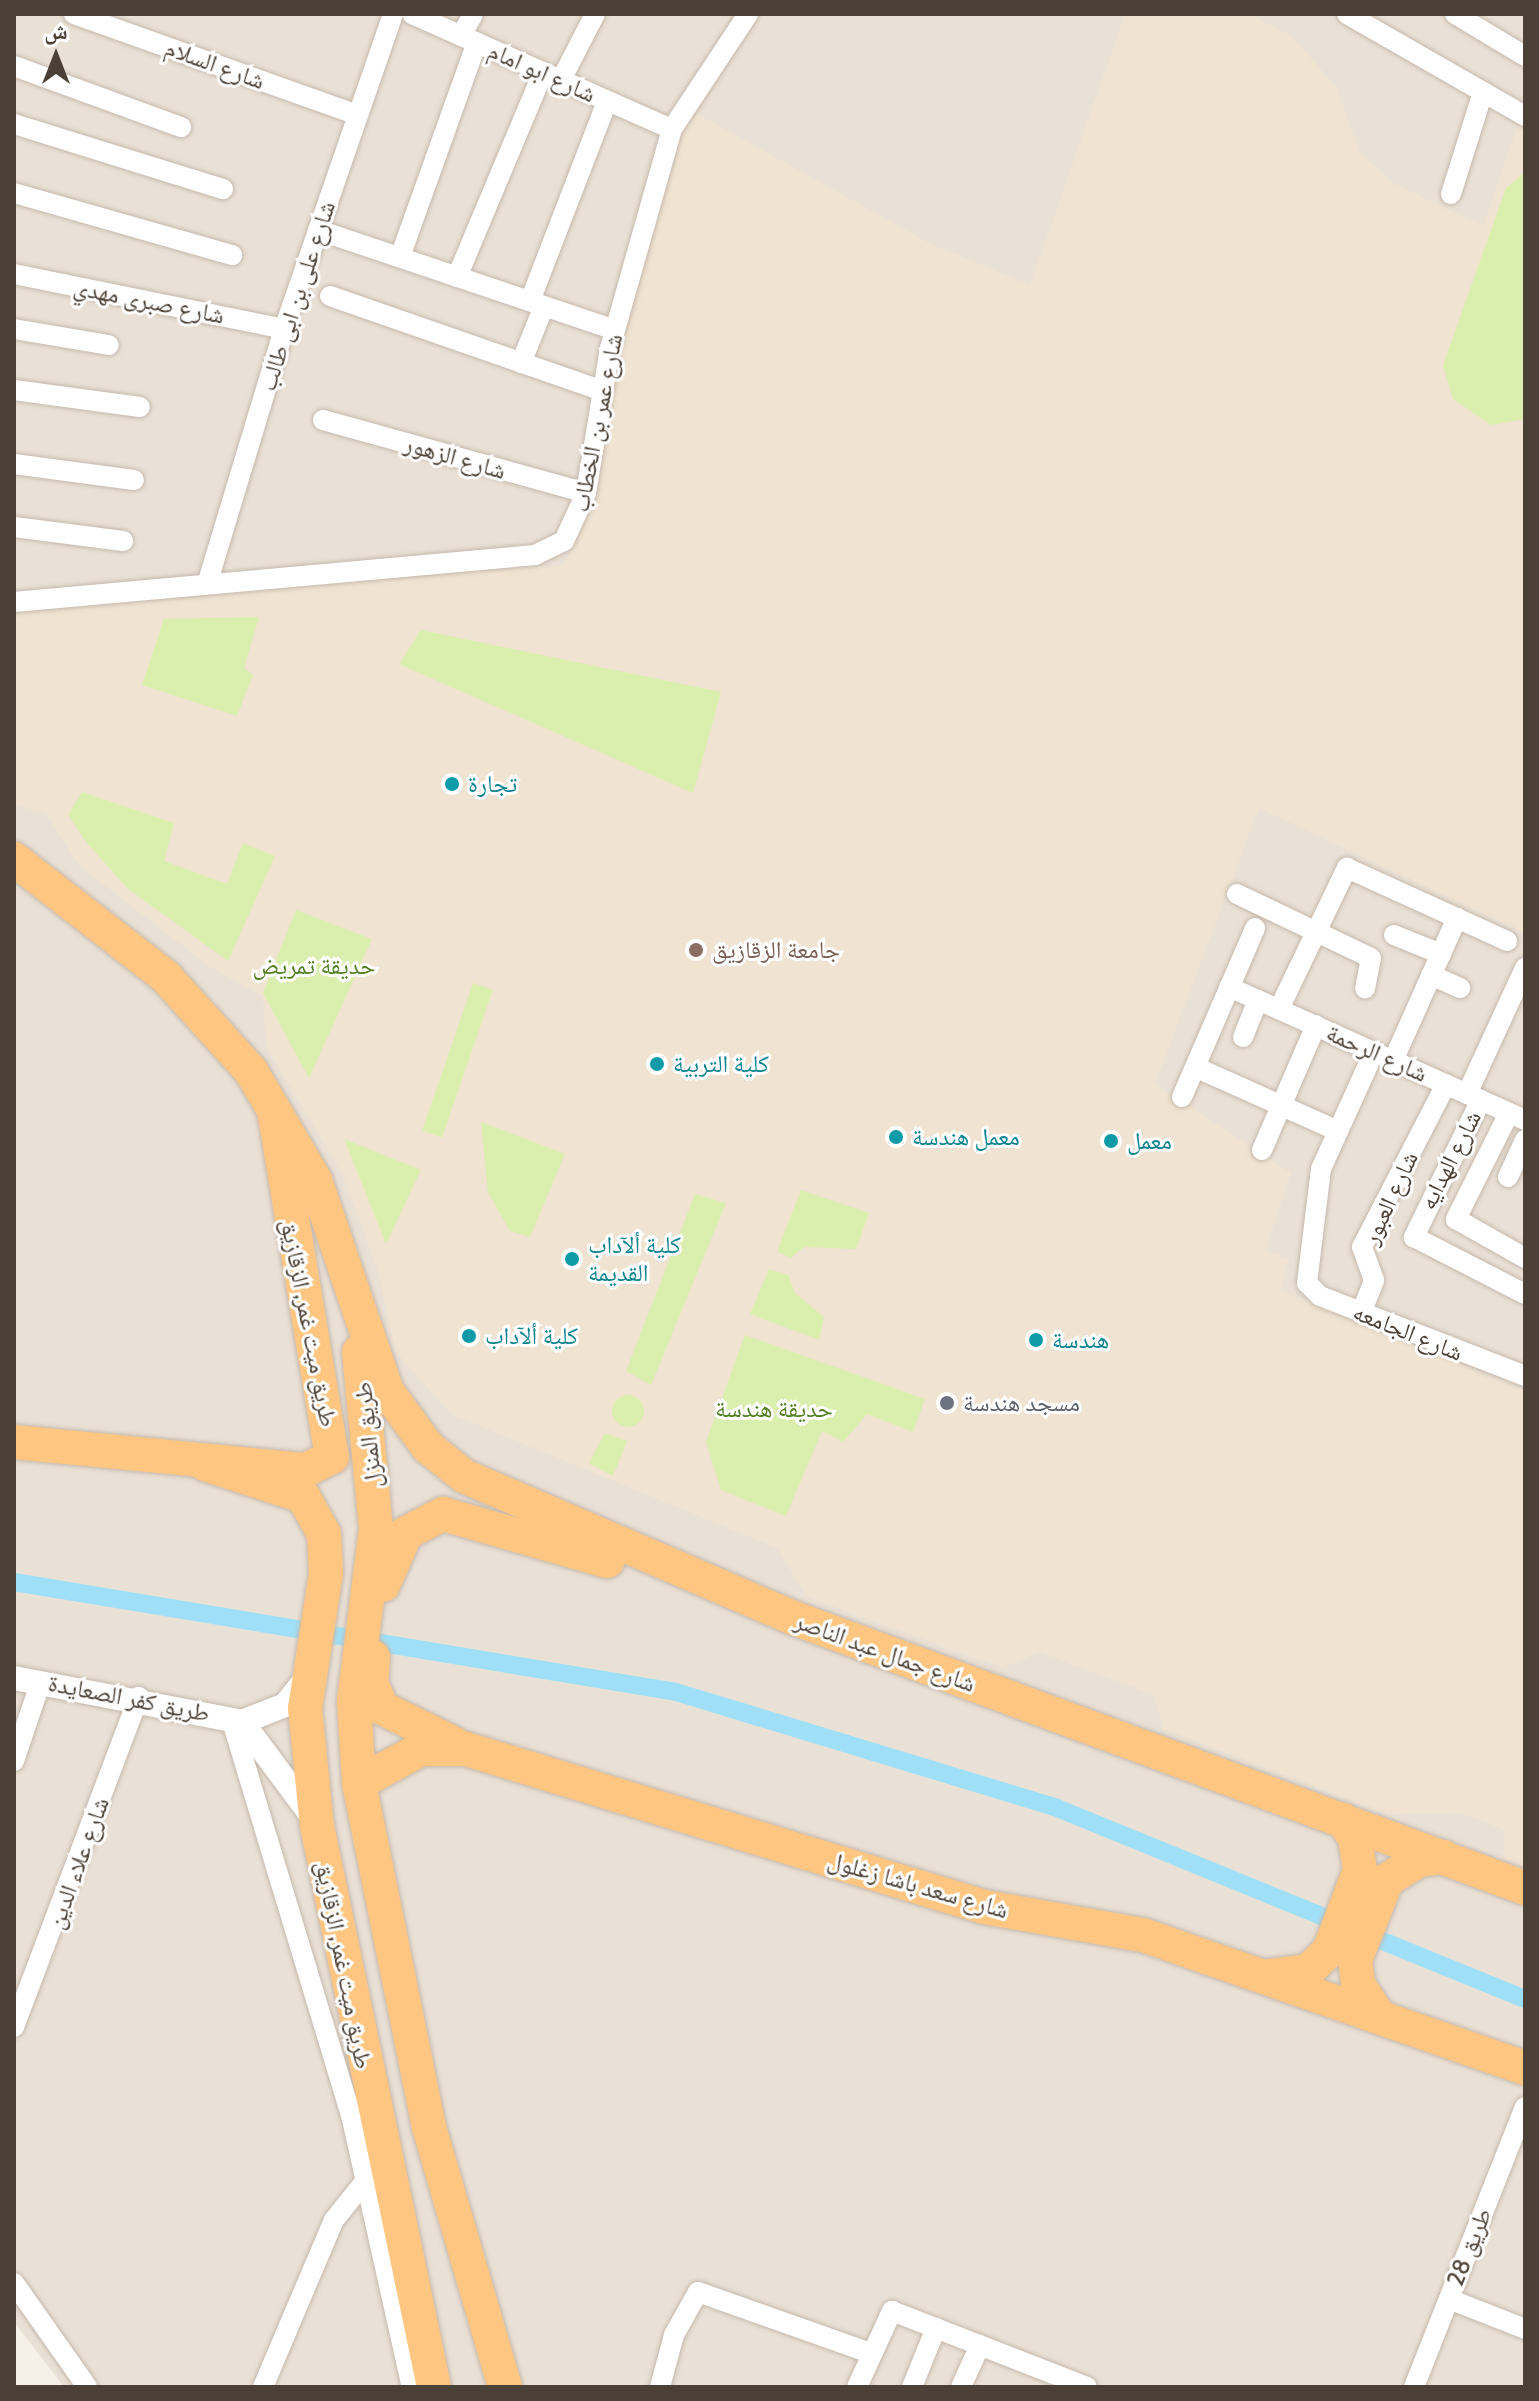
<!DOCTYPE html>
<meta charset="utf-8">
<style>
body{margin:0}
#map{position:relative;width:1539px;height:2401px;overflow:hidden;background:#f6f0e9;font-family:Cabin,"Noto Naskh Arabic",sans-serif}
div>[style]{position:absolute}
.residential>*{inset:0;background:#eae1d6}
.education>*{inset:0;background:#f0e3d1}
.green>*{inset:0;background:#daeead;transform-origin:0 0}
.round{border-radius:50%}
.canal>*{height:18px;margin:-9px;padding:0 9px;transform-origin:9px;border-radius:9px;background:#9fe0f8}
.roads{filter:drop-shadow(0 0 2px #c6b9ad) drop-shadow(0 0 2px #c6b9ad)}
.minor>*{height:20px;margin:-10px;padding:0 10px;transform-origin:10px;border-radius:10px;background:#fff}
.tertiary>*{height:24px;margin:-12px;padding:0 12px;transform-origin:12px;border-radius:12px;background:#fff}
.trunk>*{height:34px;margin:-17px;padding:0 17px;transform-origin:17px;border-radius:17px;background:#ffc682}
.dots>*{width:22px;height:22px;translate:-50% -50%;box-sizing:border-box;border:4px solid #fff;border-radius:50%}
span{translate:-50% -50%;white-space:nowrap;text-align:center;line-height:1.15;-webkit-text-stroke:6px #fff;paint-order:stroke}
.street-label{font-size:24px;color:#4b4036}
.culture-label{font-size:24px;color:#0d838f}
.left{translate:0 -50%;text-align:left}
.education-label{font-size:24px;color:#785e54}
.park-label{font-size:24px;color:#517e21}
.worship-label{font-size:24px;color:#5b616d}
.frame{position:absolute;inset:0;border:16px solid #4b4036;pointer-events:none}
.north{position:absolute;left:16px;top:16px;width:80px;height:80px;-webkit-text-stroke:6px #fff;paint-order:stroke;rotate:0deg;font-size:22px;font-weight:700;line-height:32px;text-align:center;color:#4b4036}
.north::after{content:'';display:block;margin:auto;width:28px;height:36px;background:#4b4036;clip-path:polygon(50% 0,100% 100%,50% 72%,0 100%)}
</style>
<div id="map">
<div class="residential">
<i style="clip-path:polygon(14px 14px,1525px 14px,1525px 2387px,64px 2387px,14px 2322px)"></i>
</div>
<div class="education">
<i style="clip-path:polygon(1125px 14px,1249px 14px,1291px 36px,1335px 85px,1361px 154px,1395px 184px,1483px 226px,1519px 122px,1525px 125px,1525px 933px,1259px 808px,1155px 1084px,1291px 1173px,1265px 1251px,1289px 1259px,1280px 1290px,1520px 1389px,1525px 1384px,1525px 1866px,1504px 1858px,1504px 1830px,1480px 1820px,1460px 1813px,1389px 1815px,1163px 1729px,1154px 1695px,1039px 1652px,1004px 1668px,807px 1597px,777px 1548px,451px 1414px,395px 1351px,378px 1271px,342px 1173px,266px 1046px,263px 996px,210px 967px,80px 866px,46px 814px,14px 805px,14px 607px,415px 569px,558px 567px,568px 558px,600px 472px,614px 363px,687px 108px,929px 243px,1030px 285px)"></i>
</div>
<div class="green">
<i style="clip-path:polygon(1525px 172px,1525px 419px,1491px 425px,1453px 399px,1443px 365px,1506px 188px)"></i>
<i style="clip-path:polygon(259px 617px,244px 668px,253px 675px,237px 716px,142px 685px,164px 619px)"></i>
<i style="clip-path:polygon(421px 630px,721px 692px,693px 793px,399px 664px)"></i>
<i style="clip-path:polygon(82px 792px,174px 823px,164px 861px,227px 884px,243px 843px,275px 856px,228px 961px,127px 888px,87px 843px,68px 815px)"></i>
<i style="clip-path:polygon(296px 910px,372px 939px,309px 1078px,263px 993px)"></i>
<i style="left:473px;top:983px;width:21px;height:156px;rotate:19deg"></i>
<i style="clip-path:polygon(481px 1122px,565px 1154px,530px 1237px,510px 1231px,488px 1192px)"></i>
<i style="clip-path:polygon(344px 1139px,421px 1170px,386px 1244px)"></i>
<i style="clip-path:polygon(801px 1190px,869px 1213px,856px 1249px,804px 1247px,790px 1258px,777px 1251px)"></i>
<i style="clip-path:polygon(695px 1194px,726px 1203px,651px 1385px,626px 1371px)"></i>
<i style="clip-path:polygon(769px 1269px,788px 1275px,795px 1293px,824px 1317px,819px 1340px,750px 1314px)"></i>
<i style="clip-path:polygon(745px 1335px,925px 1399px,913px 1432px,867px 1414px,843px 1442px,822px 1431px,786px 1516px,721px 1490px,706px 1442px)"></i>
<i class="round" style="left:612px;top:1395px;width:32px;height:32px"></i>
<i style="clip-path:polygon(605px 1433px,627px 1441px,613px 1476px,589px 1463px)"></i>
</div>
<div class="canal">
<i style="left:14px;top:1582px;width:671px;rotate:9.43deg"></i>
<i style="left:676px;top:1692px;width:398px;rotate:16.9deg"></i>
<i style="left:1057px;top:1808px;width:505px;rotate:22.2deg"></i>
</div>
<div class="roads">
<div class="minor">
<i style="left:74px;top:14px;width:300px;rotate:19.6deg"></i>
<i style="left:412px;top:14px;width:284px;rotate:23.9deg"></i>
<i style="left:1347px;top:14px;width:205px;rotate:29.8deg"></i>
<i style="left:1455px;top:14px;width:82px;rotate:31deg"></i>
<i style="left:461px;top:36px;width:25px;rotate:-61deg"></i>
<i style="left:14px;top:66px;width:178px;rotate:20.1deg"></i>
<i style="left:561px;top:80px;width:74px;rotate:-62.7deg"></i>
<i style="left:14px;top:124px;width:219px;rotate:17.3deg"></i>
<i style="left:14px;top:193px;width:227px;rotate:15.9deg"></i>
<i style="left:1451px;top:194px;width:107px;rotate:-72.6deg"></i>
<i style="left:318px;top:230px;width:313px;rotate:18.6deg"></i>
<i style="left:400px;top:257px;width:228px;rotate:-70.3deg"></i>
<i style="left:14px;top:274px;width:276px;rotate:11.5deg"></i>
<i style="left:457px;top:277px;width:222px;rotate:-67.2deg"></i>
<i style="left:330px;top:296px;width:289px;rotate:19.2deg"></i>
<i style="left:530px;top:301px;width:214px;rotate:-68.9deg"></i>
<i style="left:14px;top:329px;width:96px;rotate:9.6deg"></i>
<i style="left:521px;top:363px;width:61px;rotate:-68deg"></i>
<i style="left:14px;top:390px;width:127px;rotate:7.7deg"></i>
<i style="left:323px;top:420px;width:273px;rotate:15.5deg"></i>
<i style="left:14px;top:464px;width:121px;rotate:7.6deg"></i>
<i style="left:14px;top:527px;width:110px;rotate:7.3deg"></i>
<i style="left:208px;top:581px;width:263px;rotate:-73.2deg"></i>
<i style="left:284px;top:329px;width:333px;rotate:-70.9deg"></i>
<i style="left:14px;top:602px;width:523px;rotate:-5.15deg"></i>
<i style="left:535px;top:555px;width:32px;rotate:-26deg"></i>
<i style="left:564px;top:541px;width:53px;rotate:-65.4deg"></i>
<i style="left:586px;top:493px;width:147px;rotate:-80.6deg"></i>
<i style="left:610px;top:348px;width:228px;rotate:-74.2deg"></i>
<i style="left:672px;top:129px;width:138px;rotate:-56.5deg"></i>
<i style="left:1237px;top:894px;width:148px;rotate:25.5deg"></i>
<i style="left:1371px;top:958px;width:31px;rotate:101deg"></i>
<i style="left:1394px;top:935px;width:51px;rotate:22deg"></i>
<i style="left:1431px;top:975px;width:32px;rotate:24deg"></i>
<i style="left:1229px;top:987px;width:325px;rotate:24.2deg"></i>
<i style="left:1279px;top:1009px;width:157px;rotate:-64.3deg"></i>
<i style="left:1347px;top:868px;width:176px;rotate:24.5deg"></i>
<i style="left:1243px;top:1037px;width:40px;rotate:-68deg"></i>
<i style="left:1374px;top:1052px;width:128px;rotate:114.4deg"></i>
<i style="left:1321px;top:1169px;width:115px;rotate:97deg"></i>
<i style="left:1307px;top:1283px;width:18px;rotate:45deg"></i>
<i style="left:1320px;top:1296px;width:220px;rotate:21.3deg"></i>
<i style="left:1393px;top:1061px;width:157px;rotate:-65.9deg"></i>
<i style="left:1195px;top:1067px;width:157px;rotate:24.1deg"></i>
<i style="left:1467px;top:1094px;width:139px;rotate:-65.3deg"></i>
<i style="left:1182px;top:1097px;width:184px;rotate:-66.6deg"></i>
<i style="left:1481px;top:1100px;width:153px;rotate:116.1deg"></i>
<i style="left:1414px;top:1237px;width:125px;rotate:27.2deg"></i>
<i style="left:1509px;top:1113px;width:119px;rotate:116.6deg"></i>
<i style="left:1456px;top:1219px;width:79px;rotate:29.5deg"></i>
<i style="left:1262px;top:1150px;width:136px;rotate:-66.6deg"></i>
<i style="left:1508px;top:1177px;width:41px;rotate:-65.3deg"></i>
<i style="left:1361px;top:1313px;width:35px;rotate:-68deg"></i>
<i style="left:1374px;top:1280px;width:35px;rotate:-110deg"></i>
<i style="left:1362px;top:1247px;width:183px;rotate:-62.7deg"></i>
<i style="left:231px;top:1718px;width:415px;rotate:73.2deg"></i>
<i style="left:351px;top:2115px;width:279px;rotate:77.4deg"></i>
<i style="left:14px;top:1761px;width:84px;rotate:-71.4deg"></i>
<i style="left:14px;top:2027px;width:353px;rotate:-69.3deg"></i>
<i style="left:14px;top:2283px;width:127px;rotate:54.9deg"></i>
<i style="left:1449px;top:2299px;width:82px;rotate:21.5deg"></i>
<i style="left:263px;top:2387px;width:181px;rotate:-67deg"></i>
<i style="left:334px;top:2220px;width:51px;rotate:-51.3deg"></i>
<i style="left:660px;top:2387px;width:54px;rotate:-74.9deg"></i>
<i style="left:674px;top:2335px;width:49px;rotate:-60.8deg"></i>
<i style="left:698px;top:2292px;width:182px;rotate:19.5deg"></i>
<i style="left:857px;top:2387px;width:84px;rotate:-65.3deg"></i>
<i style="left:892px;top:2311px;width:209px;rotate:21.3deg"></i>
<i style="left:912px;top:2387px;width:64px;rotate:-67.9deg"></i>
<i style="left:961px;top:2387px;width:46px;rotate:-65.7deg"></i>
<i style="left:1414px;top:2387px;width:301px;rotate:-68.4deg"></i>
</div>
<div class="tertiary">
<i style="left:14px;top:1678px;width:232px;rotate:10.9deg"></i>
<i style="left:242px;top:1722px;width:116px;rotate:53.4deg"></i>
<i style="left:242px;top:1722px;width:46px;rotate:-21.6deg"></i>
<i style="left:285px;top:1705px;width:35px;rotate:-51deg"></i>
</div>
<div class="trunk">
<i style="left:14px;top:859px;width:192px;rotate:37.8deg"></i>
<i style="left:166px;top:977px;width:127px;rotate:47.9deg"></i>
<i style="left:251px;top:1071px;width:126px;rotate:59.6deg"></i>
<i style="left:315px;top:1180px;width:223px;rotate:71.2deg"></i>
<i style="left:387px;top:1391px;width:69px;rotate:53.8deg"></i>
<i style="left:428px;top:1447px;width:46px;rotate:38.9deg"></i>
<i style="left:464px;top:1476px;width:356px;rotate:23.3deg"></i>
<i style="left:791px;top:1617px;width:782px;rotate:20.26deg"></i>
<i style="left:359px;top:1352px;width:178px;rotate:84.5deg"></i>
<i style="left:376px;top:1529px;width:173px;rotate:97.3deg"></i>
<i style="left:354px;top:1701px;width:82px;rotate:86.5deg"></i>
<i style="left:359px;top:1783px;width:351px;rotate:78.5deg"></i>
<i style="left:429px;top:2127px;width:271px;rotate:73.7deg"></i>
<i style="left:14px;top:1442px;width:293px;rotate:5.5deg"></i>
<i style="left:306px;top:1470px;width:29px;rotate:-27deg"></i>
<i style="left:332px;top:1457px;width:347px;rotate:-99.5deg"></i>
<i style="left:205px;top:1464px;width:103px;rotate:18.1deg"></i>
<i style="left:303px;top:1496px;width:43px;rotate:61.1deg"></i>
<i style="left:324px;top:1534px;width:39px;rotate:87deg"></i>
<i style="left:326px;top:1573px;width:137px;rotate:98.8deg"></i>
<i style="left:305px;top:1708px;width:119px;rotate:84.2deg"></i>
<i style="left:317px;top:1826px;width:573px;rotate:78.22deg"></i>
<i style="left:383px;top:1585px;width:57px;rotate:-66.1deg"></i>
<i style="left:406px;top:1533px;width:42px;rotate:-27.2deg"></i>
<i style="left:443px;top:1514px;width:171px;rotate:16deg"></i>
<i style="left:373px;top:1657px;width:26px;rotate:94deg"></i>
<i style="left:371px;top:1683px;width:27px;rotate:66deg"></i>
<i style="left:382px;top:1708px;width:81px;rotate:26.3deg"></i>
<i style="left:359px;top:1783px;width:71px;rotate:-28.7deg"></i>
<i style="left:421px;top:1749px;width:45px"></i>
<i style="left:466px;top:1749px;width:542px;rotate:16.96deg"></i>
<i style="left:984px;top:1907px;width:161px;rotate:10deg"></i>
<i style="left:1143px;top:1935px;width:404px;rotate:19.2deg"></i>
<i style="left:1269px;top:1976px;width:39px;rotate:-7deg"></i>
<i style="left:1308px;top:1971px;width:29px;rotate:-44deg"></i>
<i style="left:1329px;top:1951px;width:87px;rotate:-69.1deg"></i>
<i style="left:1360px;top:1870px;width:32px;rotate:-99deg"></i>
<i style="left:1355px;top:1838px;width:22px;rotate:-124deg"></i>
<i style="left:1378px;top:2015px;width:37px;rotate:-123deg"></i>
<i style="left:1358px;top:1984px;width:24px;rotate:-97deg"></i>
<i style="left:1355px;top:1960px;width:86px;rotate:-68.2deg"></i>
<i style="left:1387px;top:1880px;width:38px;rotate:-32deg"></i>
<i style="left:1419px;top:1860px;width:25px;rotate:-7deg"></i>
</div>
</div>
<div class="dots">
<i style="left:452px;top:784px;background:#0f9aa8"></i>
<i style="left:696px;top:950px;background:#8d6e63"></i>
<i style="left:657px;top:1064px;background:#0f9aa8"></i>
<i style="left:896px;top:1137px;background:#0f9aa8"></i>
<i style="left:1111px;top:1141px;background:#0f9aa8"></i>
<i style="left:572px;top:1259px;background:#0f9aa8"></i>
<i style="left:469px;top:1336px;background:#0f9aa8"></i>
<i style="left:1036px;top:1340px;background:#0f9aa8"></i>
<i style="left:947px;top:1403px;background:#6b7280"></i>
</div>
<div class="street-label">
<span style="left:215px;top:64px;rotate:20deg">شارع السلام</span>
<span style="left:542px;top:72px;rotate:24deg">شارع ابو امام</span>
<span style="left:297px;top:296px;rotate:-72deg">شارع على بن ابى طالب</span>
<span style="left:149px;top:301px;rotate:11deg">شارع صبرى مهدي</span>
<span style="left:597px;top:423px;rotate:-79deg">شارع عمر بن الخطاب</span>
<span style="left:455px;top:457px;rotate:16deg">شارع الزهور</span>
<span style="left:1377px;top:1053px;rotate:24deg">شارع الرحمة</span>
<span style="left:1450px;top:1160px;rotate:-63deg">شارع الهدايه</span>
<span style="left:1390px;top:1198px;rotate:-65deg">شارع العبور</span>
<span style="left:309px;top:1323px;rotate:79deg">طريق ميت غمر, الزقازيق</span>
<span style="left:1408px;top:1332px;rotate:22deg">شارع الجامعه</span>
<span style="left:368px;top:1435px;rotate:-96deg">طريق المنزل</span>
<span style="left:885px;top:1652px;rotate:20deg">شارع جمال عبد الناصر</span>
<span style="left:129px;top:1698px;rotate:11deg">طريق كفر الصعايدة</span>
<span style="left:78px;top:1863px;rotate:-70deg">شارع علاء الدين</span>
<span style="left:918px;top:1885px;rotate:16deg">شارع سعد باشا زغلول</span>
<span style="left:344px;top:1965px;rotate:79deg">طريق ميت غمر, الزقازيق</span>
<span style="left:1469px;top:2247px;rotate:-68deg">طريق 28</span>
</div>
<div class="culture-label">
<span class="left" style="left:468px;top:784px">تجارة</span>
<span class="left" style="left:673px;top:1064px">كلية التربية</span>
<span class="left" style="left:912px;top:1137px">معمل هندسة</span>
<span class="left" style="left:1127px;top:1141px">معمل</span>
<span class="left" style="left:588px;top:1259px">كلية ألآداب<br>القديمة</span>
<span class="left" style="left:485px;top:1336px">كلية ألآداب</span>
<span class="left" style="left:1052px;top:1340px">هندسة</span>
</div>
<div class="education-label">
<span class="left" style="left:712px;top:950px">جامعة الزقازيق</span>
</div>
<div class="park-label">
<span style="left:314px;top:966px">حديقة تمريض</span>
<span style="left:774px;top:1409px">حديقة هندسة</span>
</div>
<div class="worship-label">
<span class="left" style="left:963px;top:1403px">مسجد هندسة</span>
</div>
<div class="frame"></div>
<div class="north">ش</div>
</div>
